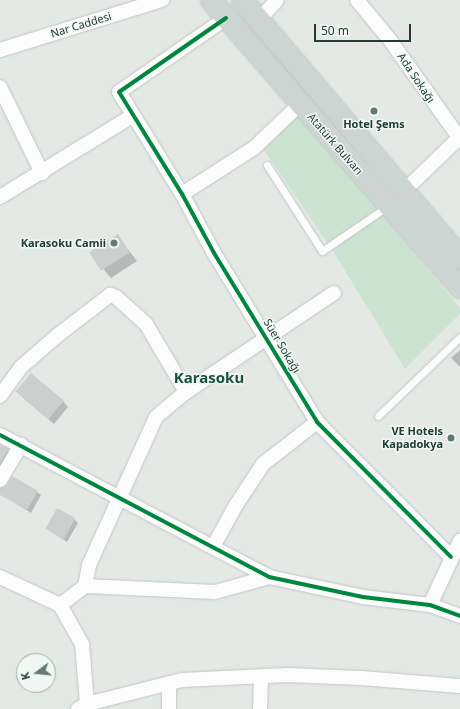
<!DOCTYPE html>
<meta charset="utf-8">
<style>
body{margin:0}
#map{position:relative;width:460px;height:709px;overflow:hidden;background:#e4e9e6;font-family:"Noto Sans",sans-serif}
div>[style]{position:absolute}
.green>*{inset:0;background:#cce3d2}
.shadow>*{inset:0;background:#0003}
.building>*{inset:0;background:#cbd0ce;transform-origin:0 0}
.roads{filter:drop-shadow(0 0 1px #c1c6c3) drop-shadow(0 0 1px #c1c6c3)}
.service>*{height:7px;margin:-3.5px;padding:0 3.5px;transform-origin:3.5px;border-radius:3.5px;background:#fbfcfb}
.minor>*{height:14px;margin:-7px;padding:0 7px;transform-origin:7px;border-radius:7px;background:#fbfcfb}
.primary>*{height:21px;margin:-10.5px;padding:0 10.5px;transform-origin:10.5px;border-radius:10.5px;background:#cdd5d2}
.cycleway>*{height:4px;margin:-2px;padding:0 2px;transform-origin:2px;border-radius:2px;background:#00873e}
.dots>*{width:11px;height:11px;translate:-50% -50%;box-sizing:border-box;border:2px solid #f1f8f4;border-radius:50%}
span{translate:-50% -50%;white-space:nowrap;text-align:center;line-height:1.15;-webkit-text-stroke:3px #f1f8f4;paint-order:stroke}
.street-label{font-size:11px;color:#203d34}
.poi-label{font-size:11px;color:#203d34;font-weight:700}
.right{translate:-100% -50%;text-align:right}
.district-label{font-size:15px;color:#1c5040;font-weight:700}
.north{position:absolute;left:16px;top:653px;width:40px;height:40px;box-sizing:border-box;background:#f1f8f4;border:1px solid #9dada7;border-radius:50%;rotate:254deg;font-size:11px;font-weight:700;line-height:16px;text-align:center;color:#203d34}
.north::after{content:'';display:block;margin:auto;width:14px;height:18px;background:#657972;clip-path:polygon(50% 0,100% 100%,50% 72%,0 100%)}
.scale{position:absolute;left:314px;top:24px;width:97px;height:18px;box-sizing:border-box;border:2px solid #203d34;border-top:0;padding-left:5px;font-size:12px;line-height:14px;white-space:nowrap;color:#203d34;-webkit-text-stroke:3px #f1f8f4;paint-order:stroke}
</style>
<div id="map">
<div class="green">
<i style="clip-path:polygon(298px 110px,460px 308px,460px 314px,405px 369px,333px 251px,260px 144px)"></i>
</div>
<div class="shadow">
<i style="clip-path:polygon(117px 235px,137px 261px,111px 278px,104px 270px)"></i>
<i style="clip-path:polygon(460px 350px,460px 367px,451px 358px)"></i>
<i style="clip-path:polygon(22px 397px,63px 401px,68px 407px,54px 424px)"></i>
<i style="clip-path:polygon(0 446px,14px 456px,0 478px)"></i>
<i style="clip-path:polygon(37px 492px,41px 495px,31px 513px,7px 498px)"></i>
<i style="clip-path:polygon(74px 519px,78px 523px,67px 542px,46px 528px)"></i>
</div>
<div class="building">
<i style="left:118px;top:234px;width:22px;height:34px;rotate:58deg"></i>
<i style="left:31px;top:373px;width:43px;height:24px;rotate:40deg"></i>
<i style="clip-path:polygon(0 445px,9px 449px,0 463px)"></i>
<i style="clip-path:polygon(12px 476px,38px 491px,27px 510px,0 495px,0 488px,7px 485px)"></i>
<i style="left:57px;top:508px;width:21px;height:24px;rotate:29deg"></i>
</div>
<div class="roads">
<div class="service">
<i style="left:267px;top:165px;width:102px;rotate:57.4deg"></i>
<i style="left:322px;top:251px;width:80px;rotate:-34.3deg"></i>
<i style="left:378px;top:416px;width:114px;rotate:-43.9deg"></i>
</div>
<div class="minor">
<i style="left:357px;top:0;width:52px;rotate:50.5deg"></i>
<i style="left:390px;top:40px;width:121px;rotate:54.7deg"></i>
<i style="left:226px;top:18px;width:130px;rotate:145.3deg"></i>
<i style="left:119px;top:92px;width:120px;rotate:58.3deg"></i>
<i style="left:182px;top:194px;width:67px;rotate:61.5deg"></i>
<i style="left:214px;top:253px;width:198px;rotate:58.6deg"></i>
<i style="left:317px;top:422px;width:190px;rotate:45.2deg"></i>
<i style="left:258px;top:21px;width:28px;rotate:-48deg"></i>
<i style="left:0;top:50px;width:170px;rotate:-17.2deg"></i>
<i style="left:0;top:87px;width:96px;rotate:64deg"></i>
<i style="left:405px;top:190px;width:76px;rotate:-43.9deg"></i>
<i style="left:182px;top:194px;width:85px;rotate:-32.6deg"></i>
<i style="left:254px;top:148px;width:64px;rotate:-43.7deg"></i>
<i style="left:0;top:197px;width:155px;rotate:-31.5deg"></i>
<i style="left:0;top:396px;width:36px;rotate:-54deg"></i>
<i style="left:21px;top:367px;width:49px;rotate:-40.9deg"></i>
<i style="left:58px;top:335px;width:66px;rotate:-37.6deg"></i>
<i style="left:110px;top:295px;width:6px;rotate:18deg"></i>
<i style="left:116px;top:297px;width:40px;rotate:42deg"></i>
<i style="left:146px;top:324px;width:79px;rotate:59.5deg"></i>
<i style="left:0;top:435px;width:304px;rotate:27.8deg"></i>
<i style="left:269px;top:577px;width:96px;rotate:12deg"></i>
<i style="left:363px;top:597px;width:67px;rotate:6.8deg"></i>
<i style="left:430px;top:605px;width:32px;rotate:20deg"></i>
<i style="left:0;top:480px;width:41px;rotate:-59deg"></i>
<i style="left:213px;top:547px;width:48px;rotate:-61.3deg"></i>
<i style="left:236px;top:505px;width:49px;rotate:-56.6deg"></i>
<i style="left:263px;top:464px;width:68px;rotate:-37.9deg"></i>
<i style="left:0;top:577px;width:66px;rotate:25deg"></i>
<i style="left:60px;top:605px;width:45px;rotate:60.6deg"></i>
<i style="left:82px;top:644px;width:60px;rotate:85.2deg"></i>
<i style="left:85px;top:586px;width:21px;rotate:-79deg"></i>
<i style="left:89px;top:565px;width:162px;rotate:-65.6deg"></i>
<i style="left:156px;top:417px;width:39px;rotate:-40deg"></i>
<i style="left:186px;top:392px;width:178px;rotate:-33.8deg"></i>
<i style="left:60px;top:605px;width:31px;rotate:-37deg"></i>
<i style="left:85px;top:586px;width:130px;rotate:2.6deg"></i>
<i style="left:215px;top:592px;width:56px;rotate:-15.5deg"></i>
<i style="left:430px;top:605px;width:71px;rotate:-64.9deg"></i>
<i style="left:169px;top:683px;width:26px;rotate:90deg"></i>
<i style="left:78px;top:709px;width:10px;rotate:-29deg"></i>
<i style="left:87px;top:704px;width:98px;rotate:-14.2deg"></i>
<i style="left:182px;top:680px;width:105px;rotate:-2.7deg"></i>
<i style="left:287px;top:675px;width:74px;rotate:2.3deg"></i>
<i style="left:361px;top:678px;width:99px;rotate:4.6deg"></i>
<i style="left:260px;top:709px;width:32px;rotate:-88deg"></i>
</div>
<div class="primary">
<i style="left:211px;top:0;width:380px;rotate:49.1deg"></i>
<i style="left:242px;top:0;width:337px;rotate:49.7deg"></i>
</div>
</div>
<div class="cycleway">
<i style="left:226px;top:18px;width:130px;rotate:145.3deg"></i>
<i style="left:119px;top:92px;width:120px;rotate:58.3deg"></i>
<i style="left:182px;top:194px;width:67px;rotate:61.5deg"></i>
<i style="left:214px;top:253px;width:198px;rotate:58.6deg"></i>
<i style="left:317px;top:422px;width:190px;rotate:45.2deg"></i>
<i style="left:0;top:435px;width:304px;rotate:27.8deg"></i>
<i style="left:269px;top:577px;width:96px;rotate:12deg"></i>
<i style="left:363px;top:597px;width:67px;rotate:6.8deg"></i>
<i style="left:430px;top:605px;width:32px;rotate:20deg"></i>
</div>
<div class="dots">
<i style="left:374px;top:111px;background:#657972"></i>
<i style="left:114px;top:243px;background:#657972"></i>
<i style="left:451px;top:438px;background:#657972"></i>
</div>
<div class="street-label">
<span style="left:81px;top:25px;rotate:-17deg">Nar Caddesi</span>
<span style="left:416px;top:78px;rotate:56deg">Ada Sokağı</span>
<span style="left:335px;top:144px;rotate:49deg">Atatürk Bulvarı</span>
<span style="left:282px;top:346px;rotate:59deg">Süer Sokağı</span>
</div>
<div class="poi-label">
<span style="left:374px;top:124px">Hotel Şems</span>
<span class="right" style="left:106px;top:243px">Karasoku Camii</span>
<span class="right" style="left:443px;top:438px">VE Hotels<br>Kapadokya</span>
</div>
<div class="district-label">
<span style="left:209px;top:378px">Karasoku</span>
</div>
<div class="north">K</div>
<div class="scale">50 m</div>
</div>
